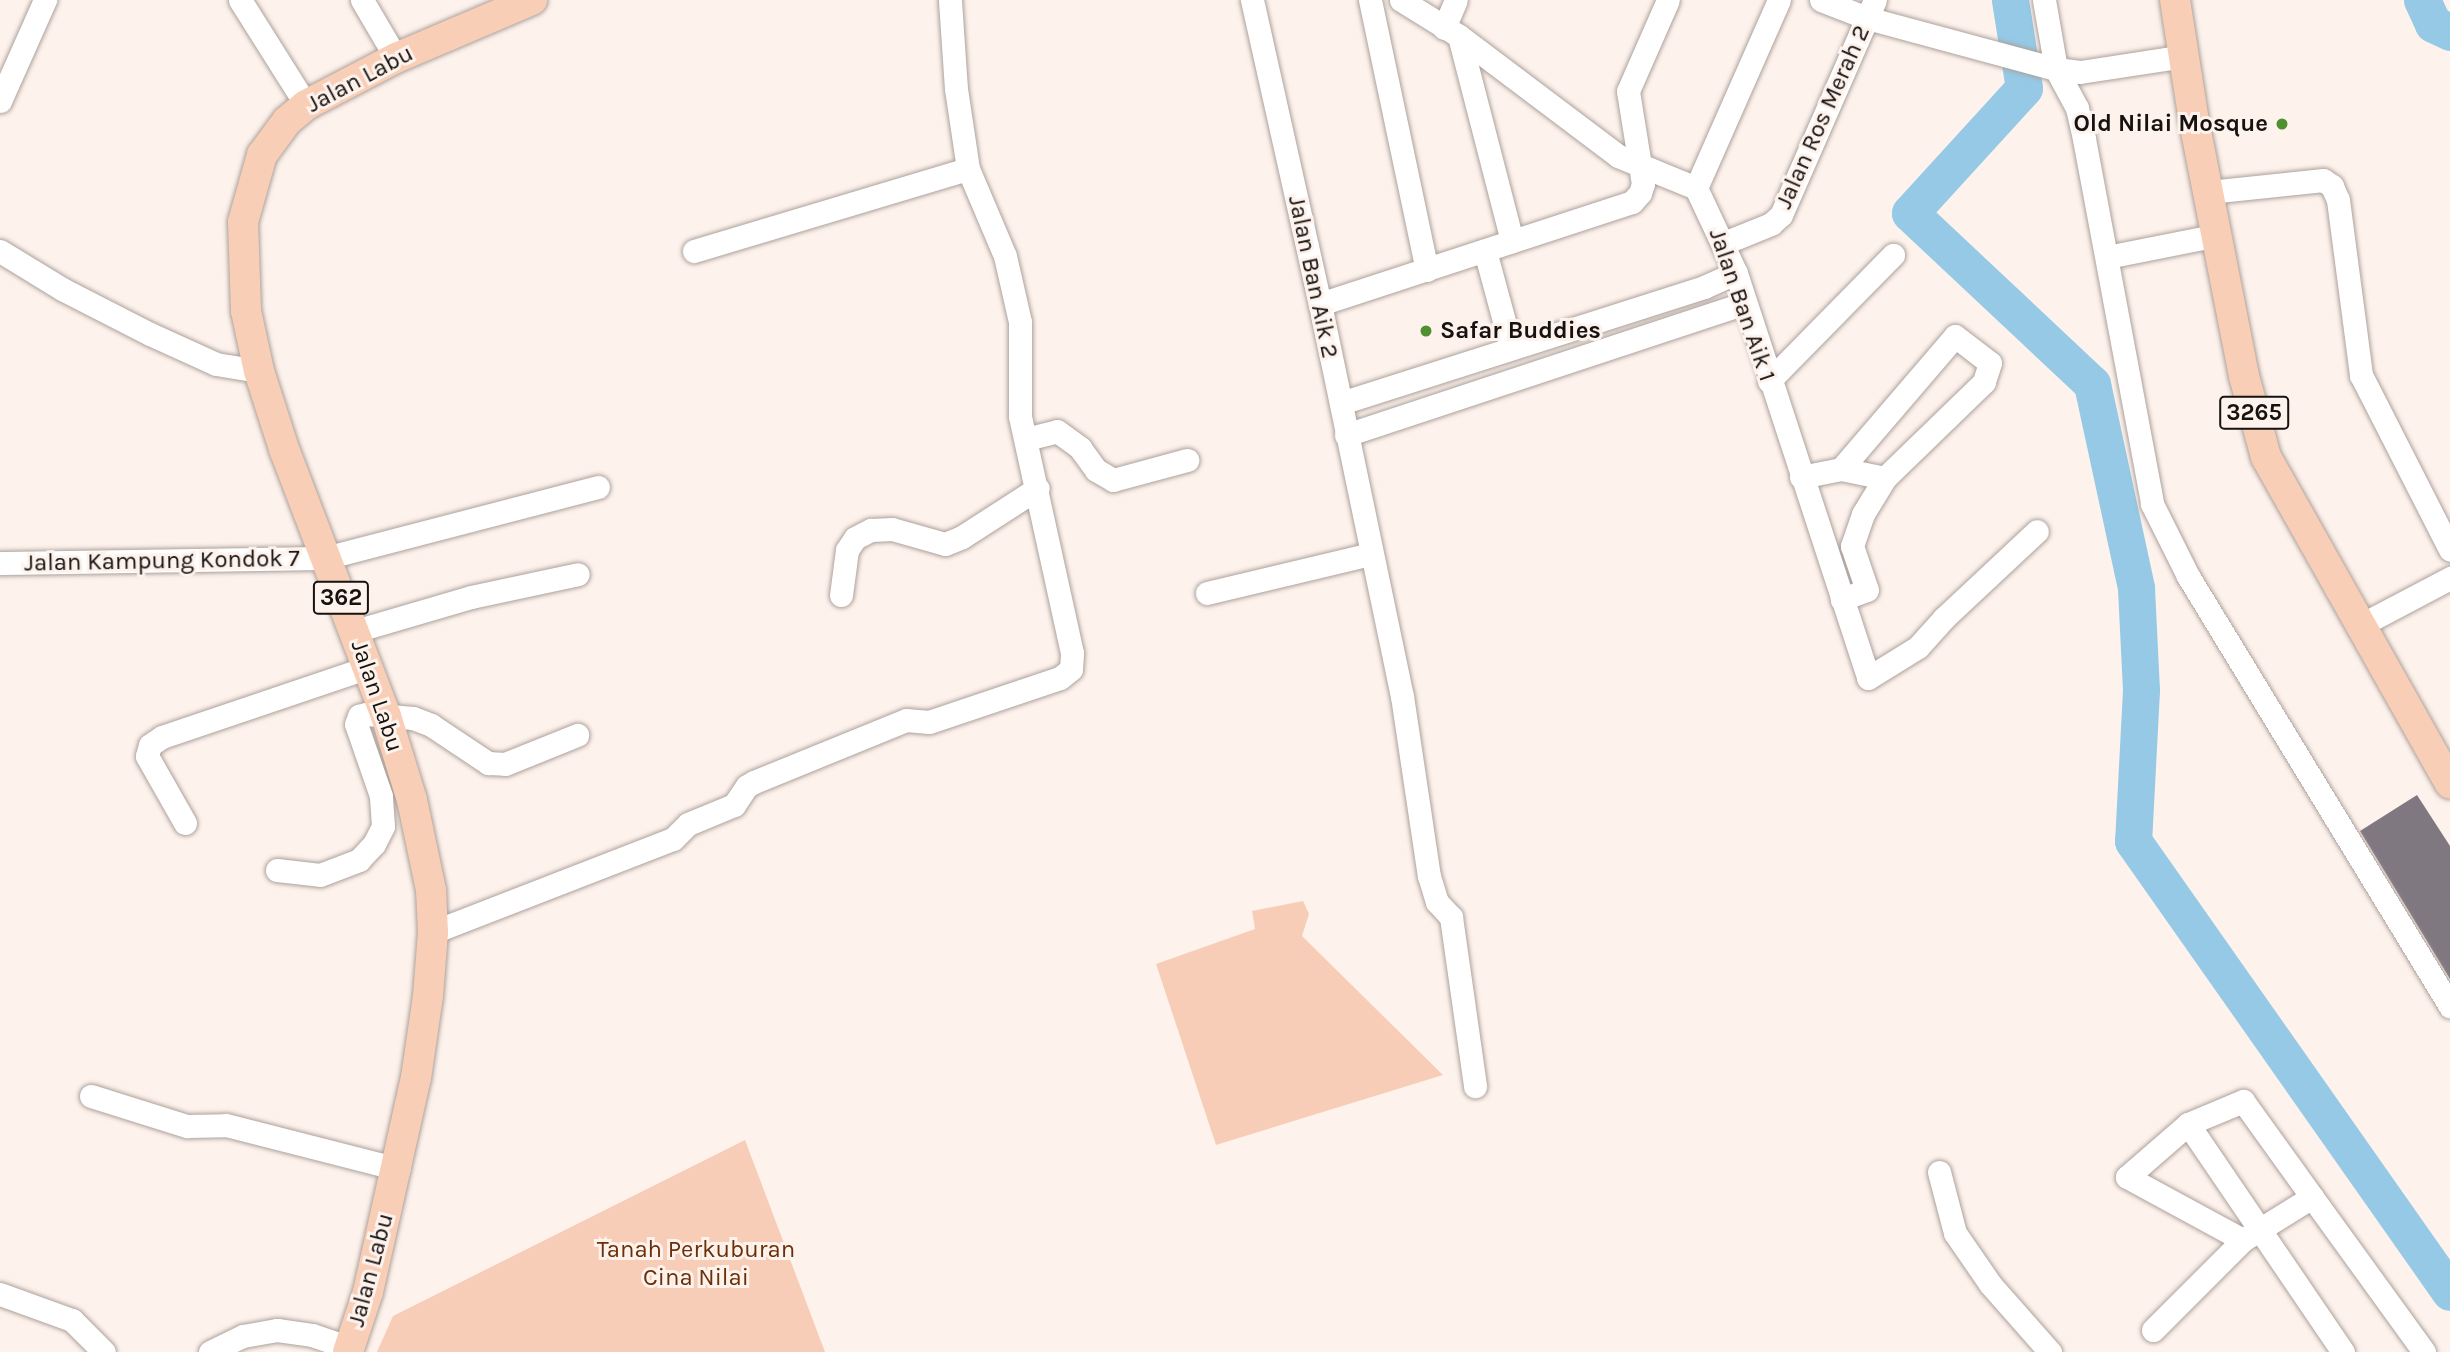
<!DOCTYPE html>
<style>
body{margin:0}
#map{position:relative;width:2450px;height:1352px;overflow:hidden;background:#fef2ec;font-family:Karla,sans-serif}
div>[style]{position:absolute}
.green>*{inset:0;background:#f7cdb8}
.river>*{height:37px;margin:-18.5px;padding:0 18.5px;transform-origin:18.5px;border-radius:18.5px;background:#95c9e5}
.building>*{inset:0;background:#807880}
.roads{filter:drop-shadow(0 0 2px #aca19c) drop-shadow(0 0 2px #aca19c)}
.minor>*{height:23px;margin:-11.5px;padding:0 11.5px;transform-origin:11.5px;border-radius:11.5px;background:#fff}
.major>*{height:30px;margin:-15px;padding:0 15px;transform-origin:15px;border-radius:15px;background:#f9ceb6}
.dots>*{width:19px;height:19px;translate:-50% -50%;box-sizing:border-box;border:4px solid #fef2ec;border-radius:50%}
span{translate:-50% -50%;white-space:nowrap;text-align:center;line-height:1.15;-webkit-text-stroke:6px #fef2ec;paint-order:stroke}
.shield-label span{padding:2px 5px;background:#fef2ec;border:2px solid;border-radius:5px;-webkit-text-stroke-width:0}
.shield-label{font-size:23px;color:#151210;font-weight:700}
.street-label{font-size:24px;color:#151210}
.poi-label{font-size:24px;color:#151210;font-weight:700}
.right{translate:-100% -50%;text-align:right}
.left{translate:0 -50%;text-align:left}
.park-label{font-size:24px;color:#6b3008}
</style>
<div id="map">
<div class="green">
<i style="clip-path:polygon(1303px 901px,1309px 914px,1302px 936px,1443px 1075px,1216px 1145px,1156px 964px,1255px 929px,1252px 911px)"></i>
<i style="clip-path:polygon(745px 1140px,825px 1352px,377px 1352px,393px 1316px)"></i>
</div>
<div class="river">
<i style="left:2010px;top:0;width:89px;rotate:81deg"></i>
<i style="left:2024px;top:88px;width:169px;rotate:132.4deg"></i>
<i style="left:1910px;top:213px;width:250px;rotate:43.2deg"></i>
<i style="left:2092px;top:384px;width:209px;rotate:77.8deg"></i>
<i style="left:2136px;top:588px;width:102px;rotate:87.2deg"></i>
<i style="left:2141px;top:690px;width:151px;rotate:93deg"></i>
<i style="left:2133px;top:841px;width:551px;rotate:54.9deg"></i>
<i style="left:2422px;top:0;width:26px;rotate:65deg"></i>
<i style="left:2433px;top:24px;width:19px;rotate:25deg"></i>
</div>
<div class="building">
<i style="clip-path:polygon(2417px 795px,2450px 846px,2450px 979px,2360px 831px)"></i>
</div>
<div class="roads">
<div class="minor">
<i style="left:240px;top:0;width:124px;rotate:57.8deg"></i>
<i style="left:362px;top:0;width:67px;rotate:59.6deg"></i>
<i style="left:1252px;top:0;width:312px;rotate:77.4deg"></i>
<i style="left:1320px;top:304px;width:400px;rotate:78.2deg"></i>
<i style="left:1402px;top:696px;width:182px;rotate:81.5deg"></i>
<i style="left:1429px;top:876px;width:27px;rotate:73deg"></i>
<i style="left:1437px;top:902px;width:21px;rotate:47deg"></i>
<i style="left:1451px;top:917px;width:171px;rotate:81.9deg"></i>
<i style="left:1370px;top:0;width:276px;rotate:78.1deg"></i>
<i style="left:1401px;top:0;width:68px;rotate:31.8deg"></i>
<i style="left:1459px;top:36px;width:199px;rotate:37deg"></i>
<i style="left:1618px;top:156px;width:84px;rotate:22.3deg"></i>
<i style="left:1696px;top:188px;width:94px;rotate:64.8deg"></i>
<i style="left:1736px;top:273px;width:426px;rotate:71.9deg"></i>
<i style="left:1868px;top:678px;width:59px;rotate:-31.8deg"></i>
<i style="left:1918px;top:647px;width:39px;rotate:-48deg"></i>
<i style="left:1944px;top:618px;width:127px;rotate:-43.1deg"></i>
<i style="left:1821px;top:0;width:49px;rotate:21.4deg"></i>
<i style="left:1867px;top:18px;width:196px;rotate:15.1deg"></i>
<i style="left:2056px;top:69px;width:24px;rotate:7deg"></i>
<i style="left:2080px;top:72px;width:105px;rotate:-8.7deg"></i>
<i style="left:2044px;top:0;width:70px;rotate:80.1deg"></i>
<i style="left:2056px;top:69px;width:44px;rotate:61.7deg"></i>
<i style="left:2077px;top:108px;width:32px;rotate:77deg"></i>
<i style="left:2084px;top:139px;width:371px;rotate:79.4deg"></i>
<i style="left:2152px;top:504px;width:80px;rotate:63.4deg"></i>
<i style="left:2188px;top:576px;width:504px;rotate:58.65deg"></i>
<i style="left:1444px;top:28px;width:30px;rotate:-67deg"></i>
<i style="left:1459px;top:36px;width:212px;rotate:75.5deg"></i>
<i style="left:0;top:101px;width:111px;rotate:-66deg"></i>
<i style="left:1696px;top:188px;width:206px;rotate:-66.2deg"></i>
<i style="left:2209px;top:192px;width:115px;rotate:-6deg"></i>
<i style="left:2323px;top:180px;width:11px;rotate:34deg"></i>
<i style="left:2332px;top:186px;width:15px;rotate:67deg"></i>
<i style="left:2338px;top:200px;width:177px;rotate:82.5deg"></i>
<i style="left:2361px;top:375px;width:196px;rotate:63deg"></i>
<i style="left:1724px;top:243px;width:51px;rotate:-22deg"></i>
<i style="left:1771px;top:224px;width:13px;rotate:-42deg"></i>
<i style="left:1781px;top:215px;width:235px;rotate:-66.4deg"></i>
<i style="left:0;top:251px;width:75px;rotate:31.4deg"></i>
<i style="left:64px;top:290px;width:97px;rotate:27.1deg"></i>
<i style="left:150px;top:334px;width:72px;rotate:24.4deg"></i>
<i style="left:216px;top:364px;width:44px;rotate:9.2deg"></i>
<i style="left:694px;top:251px;width:286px;rotate:-16.7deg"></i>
<i style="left:1485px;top:251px;width:99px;rotate:74.8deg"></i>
<i style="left:2107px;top:257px;width:113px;rotate:-11.2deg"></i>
<i style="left:1320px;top:304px;width:328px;rotate:-18.1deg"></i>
<i style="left:1632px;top:202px;width:12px;rotate:-48deg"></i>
<i style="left:1640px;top:193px;width:9px;rotate:-72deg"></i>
<i style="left:1643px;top:184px;width:94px;rotate:-99.2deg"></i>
<i style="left:1628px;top:91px;width:99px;rotate:-66.3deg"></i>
<i style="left:1769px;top:381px;width:177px;rotate:-45.5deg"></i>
<i style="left:1341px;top:403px;width:381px;rotate:-17.7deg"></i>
<i style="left:1704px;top:287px;width:35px;rotate:-24deg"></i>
<i style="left:1346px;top:435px;width:419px;rotate:-18.3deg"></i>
<i style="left:1026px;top:439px;width:32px;rotate:-14deg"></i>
<i style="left:1057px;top:431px;width:29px;rotate:36deg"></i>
<i style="left:1080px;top:448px;width:27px;rotate:54deg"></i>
<i style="left:1096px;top:470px;width:20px;rotate:30deg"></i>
<i style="left:1113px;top:480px;width:77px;rotate:-15.1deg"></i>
<i style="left:1841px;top:469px;width:45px;rotate:11.6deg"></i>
<i style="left:1801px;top:477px;width:41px;rotate:-11.3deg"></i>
<i style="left:1841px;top:469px;width:175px;rotate:-49.4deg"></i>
<i style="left:1955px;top:336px;width:44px;rotate:37.6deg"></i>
<i style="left:1990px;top:363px;width:20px;rotate:108deg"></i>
<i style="left:1984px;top:382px;width:138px;rotate:135.9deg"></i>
<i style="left:1885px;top:478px;width:42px;rotate:121.4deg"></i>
<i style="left:1863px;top:514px;width:34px;rotate:109deg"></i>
<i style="left:1852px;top:546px;width:46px;rotate:71.2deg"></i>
<i style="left:1867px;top:590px;width:27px;rotate:160deg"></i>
<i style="left:0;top:563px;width:325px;rotate:-0.9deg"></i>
<i style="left:325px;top:558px;width:282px;rotate:-14.6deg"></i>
<i style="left:1207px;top:593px;width:169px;rotate:-13.4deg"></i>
<i style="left:841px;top:595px;width:45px;rotate:-82.4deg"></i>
<i style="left:847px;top:550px;width:14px;rotate:-56deg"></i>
<i style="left:855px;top:538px;width:18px;rotate:-27deg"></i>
<i style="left:871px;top:530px;width:21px;rotate:-3deg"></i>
<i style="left:892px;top:529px;width:55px;rotate:15.8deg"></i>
<i style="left:945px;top:544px;width:18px;rotate:-22deg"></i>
<i style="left:962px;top:537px;width:90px;rotate:-32.8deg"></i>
<i style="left:2361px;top:625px;width:101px;rotate:-27.8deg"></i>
<i style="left:355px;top:631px;width:121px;rotate:-16.3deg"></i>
<i style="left:471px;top:597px;width:109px;rotate:-12.1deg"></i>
<i style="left:185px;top:823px;width:77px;rotate:-119.6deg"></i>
<i style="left:147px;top:756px;width:11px;rotate:-75deg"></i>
<i style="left:150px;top:745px;width:14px;rotate:-34deg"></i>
<i style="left:162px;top:737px;width:219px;rotate:-18.7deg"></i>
<i style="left:277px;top:870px;width:43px;rotate:6.6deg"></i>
<i style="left:320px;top:875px;width:42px;rotate:-21deg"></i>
<i style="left:359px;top:860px;width:22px;rotate:-47deg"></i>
<i style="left:374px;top:844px;width:20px;rotate:-63deg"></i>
<i style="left:383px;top:826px;width:30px;rotate:-94deg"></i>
<i style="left:381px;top:796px;width:76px;rotate:-109.1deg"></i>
<i style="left:356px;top:724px;width:9px;rotate:-69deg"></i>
<i style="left:359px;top:716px;width:7px;rotate:-16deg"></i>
<i style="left:366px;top:714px;width:47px;rotate:4.9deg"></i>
<i style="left:413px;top:718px;width:19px;rotate:21deg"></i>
<i style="left:431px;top:725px;width:69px;rotate:33.7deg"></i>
<i style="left:488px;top:763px;width:17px;rotate:3deg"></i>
<i style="left:505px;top:764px;width:78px;rotate:-21.9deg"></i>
<i style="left:433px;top:932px;width:257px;rotate:-21.2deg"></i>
<i style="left:673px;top:839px;width:21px;rotate:-45deg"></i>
<i style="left:688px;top:824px;width:50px;rotate:-22.4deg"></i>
<i style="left:734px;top:805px;width:23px;rotate:-56deg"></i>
<i style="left:747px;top:786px;width:8px;rotate:-30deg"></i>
<i style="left:754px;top:782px;width:164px;rotate:-22.2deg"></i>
<i style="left:906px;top:720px;width:23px;rotate:5deg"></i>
<i style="left:929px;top:722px;width:138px;rotate:-18.6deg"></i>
<i style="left:1060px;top:678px;width:14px;rotate:-39deg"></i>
<i style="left:1071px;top:669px;width:16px;rotate:-86deg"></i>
<i style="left:1072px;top:653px;width:243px;rotate:-102.4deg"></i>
<i style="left:1020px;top:416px;width:94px;rotate:-90deg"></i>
<i style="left:1020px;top:322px;width:68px;rotate:-102.8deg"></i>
<i style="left:1005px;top:256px;width:95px;rotate:-113deg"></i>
<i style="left:968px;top:169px;width:81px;rotate:-98.5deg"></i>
<i style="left:956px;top:89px;width:89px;rotate:-93.9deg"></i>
<i style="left:91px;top:1096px;width:101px;rotate:17.4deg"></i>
<i style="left:187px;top:1126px;width:39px;rotate:-1deg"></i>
<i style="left:226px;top:1125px;width:178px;rotate:14.3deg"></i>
<i style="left:2188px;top:1124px;width:276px;rotate:55.8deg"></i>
<i style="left:1939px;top:1172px;width:63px;rotate:75.3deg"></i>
<i style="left:1955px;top:1233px;width:62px;rotate:55.5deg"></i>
<i style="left:1990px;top:1284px;width:91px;rotate:48.6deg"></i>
<i style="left:2312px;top:1197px;width:81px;rotate:148.1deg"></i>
<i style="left:2243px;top:1240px;width:132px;rotate:-151.5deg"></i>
<i style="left:2127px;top:1177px;width:81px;rotate:-41deg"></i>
<i style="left:2188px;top:1124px;width:60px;rotate:-22.7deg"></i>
<i style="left:2243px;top:1101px;width:118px;rotate:54.3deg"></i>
<i style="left:2312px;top:1197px;width:191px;rotate:54.1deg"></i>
<i style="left:0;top:1294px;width:77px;rotate:19.9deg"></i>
<i style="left:72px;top:1320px;width:45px;rotate:45deg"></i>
<i style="left:2153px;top:1330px;width:127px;rotate:-45deg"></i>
<i style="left:210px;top:1352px;width:37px;rotate:-26deg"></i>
<i style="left:243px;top:1336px;width:35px;rotate:-10deg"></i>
<i style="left:277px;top:1330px;width:35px;rotate:8deg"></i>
<i style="left:312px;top:1335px;width:40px;rotate:18.9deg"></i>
</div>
<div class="major">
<i style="left:2175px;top:0;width:122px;rotate:81.1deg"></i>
<i style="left:2194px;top:121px;width:260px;rotate:78.9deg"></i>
<i style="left:2244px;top:376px;width:84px;rotate:74.8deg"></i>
<i style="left:2266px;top:457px;width:375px;rotate:60.6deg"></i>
<i style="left:348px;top:1352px;width:63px;rotate:-71.6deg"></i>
<i style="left:368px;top:1292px;width:219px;rotate:-77.4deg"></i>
<i style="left:416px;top:1078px;width:83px;rotate:-81.7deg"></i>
<i style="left:428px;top:996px;width:64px;rotate:-85.5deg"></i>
<i style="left:433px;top:932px;width:42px;rotate:-92.7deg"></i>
<i style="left:431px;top:890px;width:92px;rotate:-101.9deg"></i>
<i style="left:412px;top:800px;width:88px;rotate:-107.2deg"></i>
<i style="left:386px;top:716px;width:283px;rotate:-110.9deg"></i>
<i style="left:285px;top:452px;width:85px;rotate:-107.8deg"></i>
<i style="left:259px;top:371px;width:61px;rotate:-102.2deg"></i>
<i style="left:246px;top:311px;width:89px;rotate:-91.9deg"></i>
<i style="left:243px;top:222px;width:70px;rotate:-74.2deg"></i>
<i style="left:262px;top:155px;width:42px;rotate:-53.7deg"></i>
<i style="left:287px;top:121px;width:25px;rotate:-40deg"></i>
<i style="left:306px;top:105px;width:102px;rotate:-27.6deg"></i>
<i style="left:396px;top:58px;width:148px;rotate:-23.1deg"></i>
</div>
</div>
<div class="dots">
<i style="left:2282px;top:124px;background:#519031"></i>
<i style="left:1426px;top:331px;background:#519031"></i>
</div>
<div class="shield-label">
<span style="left:2254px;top:413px">3265</span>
<span style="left:341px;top:598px">362</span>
</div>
<div class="street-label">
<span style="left:360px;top:79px;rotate:-28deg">Jalan Labu</span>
<span style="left:1823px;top:117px;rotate:-66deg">Jalan Ros Merah 2</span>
<span style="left:1313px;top:277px;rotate:78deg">Jalan Ban Aik 2</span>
<span style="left:1742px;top:305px;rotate:71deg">Jalan Ban Aik 1</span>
<span style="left:162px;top:561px;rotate:-1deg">Jalan Kampung Kondok 7</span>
<span style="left:377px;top:696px;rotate:71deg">Jalan Labu</span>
<span style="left:371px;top:1270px;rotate:-75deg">Jalan Labu</span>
</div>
<div class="poi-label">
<span class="right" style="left:2268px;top:124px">Old Nilai Mosque</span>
<span class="left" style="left:1440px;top:331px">Safar Buddies</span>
</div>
<div class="park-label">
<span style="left:696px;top:1264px">Tanah Perkuburan<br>Cina Nilai</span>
</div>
</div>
